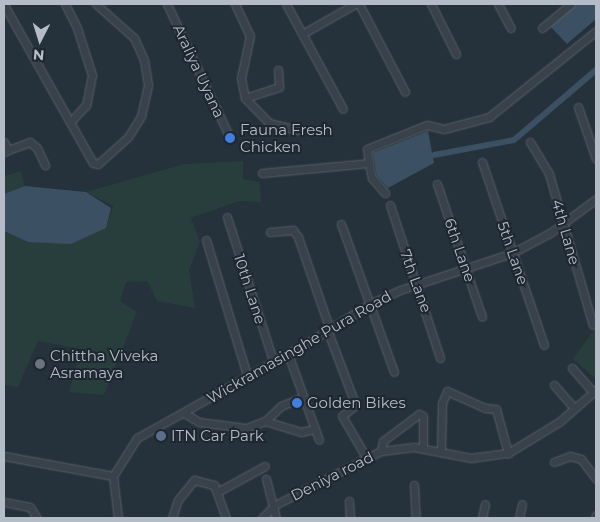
<!DOCTYPE html>
<style>
body{margin:0}
#map{position:relative;width:600px;height:522px;overflow:hidden;background:#25313b;font-family:Montserrat,sans-serif}
div>[style]{position:absolute}
.green>*{inset:0;background:#283e3d}
.water>*{inset:0;background:#3b5063}
.canal>*{height:6px;margin:-3px;padding:0 3px;transform-origin:3px;border-radius:3px;background:#3b5063}
.roads{filter:drop-shadow(0 0 1px #576069) drop-shadow(0 0 1px #576069)}
.minor>*{height:7px;margin:-3.5px;padding:0 3.5px;transform-origin:3.5px;border-radius:3.5px;background:#39424b}
.dots>*{width:14px;height:14px;translate:-50% -50%;box-sizing:border-box;border:2px solid #1e2730;border-radius:50%}
span{translate:-50% -50%;white-space:nowrap;text-align:center;line-height:1.15;-webkit-text-stroke:4px #1e2730;paint-order:stroke}
.street-label{font-size:15px;color:#b4bdc7}
.poi-label{font-size:15px;color:#b4bdc7}
.left{translate:0 -50%;text-align:left}
.frame{position:absolute;inset:0;border:5px solid #b4bdc7;pointer-events:none}
.north{position:absolute;left:15px;top:15px;width:50px;height:50px;-webkit-text-stroke:4px #1e2730;paint-order:stroke;rotate:185deg;font-size:14px;font-weight:700;line-height:20px;text-align:center;color:#b4bdc7}
.north::after{content:'';display:block;margin:auto;width:18px;height:22px;background:#b4bdc7;clip-path:polygon(50% 0,100% 100%,50% 72%,0 100%)}
</style>
<div id="map">
<div class="green">
<i style="clip-path:polygon(243px 161px,243px 179px,260px 182px,261px 202px,239px 201px,191px 218px,200px 242px,189px 270px,195px 308px,157px 301px,147px 281px,126px 282px,120px 301px,137px 312px,104px 395px,69px 392px,81px 349px,38px 341px,18px 387px,4px 385px,4px 231px,28px 242px,106px 228px,113px 206px,86px 192px,184px 164px)"></i>
<i style="clip-path:polygon(21px 171px,25px 186px,4px 194px,4px 176px)"></i>
<i style="clip-path:polygon(596px 327px,596px 379px,573px 359px)"></i>
</div>
<div class="water">
<i style="clip-path:polygon(575px 4px,596px 4px,596px 19px,567px 44px,549px 25px)"></i>
<i style="clip-path:polygon(428px 131px,434px 163px,388px 188px,377px 176px,373px 153px)"></i>
<i style="clip-path:polygon(25px 186px,86px 192px,111px 208px,106px 228px,71px 244px,28px 242px,4px 231px,4px 194px)"></i>
</div>
<div class="canal">
<i style="left:434px;top:155px;width:81px;rotate:-10.6deg"></i>
<i style="left:514px;top:140px;width:108px;rotate:-40.5deg"></i>
</div>
<div class="roads">
<div class="minor">
<i style="left:65px;top:4px;width:27px;rotate:63deg"></i>
<i style="left:77px;top:28px;width:49px;rotate:72.3deg"></i>
<i style="left:92px;top:75px;width:31px;rotate:101deg"></i>
<i style="left:86px;top:105px;width:23px;rotate:133deg"></i>
<i style="left:167px;top:4px;width:148px;rotate:64.8deg"></i>
<i style="left:235px;top:4px;width:35px;rotate:65deg"></i>
<i style="left:250px;top:36px;width:43px;rotate:102.1deg"></i>
<i style="left:241px;top:78px;width:20px;rotate:79deg"></i>
<i style="left:245px;top:98px;width:35px;rotate:46deg"></i>
<i style="left:269px;top:123px;width:30px;rotate:14deg"></i>
<i style="left:286px;top:4px;width:119px;rotate:61.5deg"></i>
<i style="left:359px;top:4px;width:99px;rotate:62.4deg"></i>
<i style="left:431px;top:4px;width:56px;rotate:63.4deg"></i>
<i style="left:498px;top:4px;width:27px;rotate:62deg"></i>
<i style="left:4px;top:5px;width:181px;rotate:60.6deg"></i>
<i style="left:93px;top:163px;width:5px;rotate:11deg"></i>
<i style="left:98px;top:164px;width:40px;rotate:-42deg"></i>
<i style="left:128px;top:137px;width:25px;rotate:-58deg"></i>
<i style="left:141px;top:116px;width:32px;rotate:-77deg"></i>
<i style="left:148px;top:85px;width:25px;rotate:-99deg"></i>
<i style="left:144px;top:60px;width:24px;rotate:-114deg"></i>
<i style="left:134px;top:38px;width:51px;rotate:-138.2deg"></i>
<i style="left:542px;top:28px;width:38px;rotate:-40deg"></i>
<i style="left:302px;top:34px;width:61px;rotate:-29.5deg"></i>
<i style="left:245px;top:98px;width:36px;rotate:-18deg"></i>
<i style="left:279px;top:87px;width:17px;rotate:-93deg"></i>
<i style="left:578px;top:107px;width:55px;rotate:70.9deg"></i>
<i style="left:4px;top:142px;width:9px;rotate:63deg"></i>
<i style="left:8px;top:150px;width:4px;rotate:153deg"></i>
<i style="left:530px;top:142px;width:37px;rotate:59deg"></i>
<i style="left:549px;top:174px;width:157px;rotate:73.8deg"></i>
<i style="left:8px;top:150px;width:23px;rotate:-20deg"></i>
<i style="left:30px;top:142px;width:9px;rotate:41deg"></i>
<i style="left:37px;top:148px;width:19px;rotate:65deg"></i>
<i style="left:482px;top:162px;width:193px;rotate:71.3deg"></i>
<i style="left:369px;top:163px;width:15px;rotate:79deg"></i>
<i style="left:372px;top:178px;width:20px;rotate:49deg"></i>
<i style="left:262px;top:173px;width:107px;rotate:-5.3deg"></i>
<i style="left:369px;top:163px;width:14px;rotate:-98deg"></i>
<i style="left:367px;top:149px;width:65px;rotate:-21.8deg"></i>
<i style="left:427px;top:125px;width:17px;rotate:13deg"></i>
<i style="left:444px;top:129px;width:47px;rotate:-14.9deg"></i>
<i style="left:489px;top:117px;width:137px;rotate:-38.8deg"></i>
<i style="left:437px;top:184px;width:140px;rotate:71.3deg"></i>
<i style="left:390px;top:205px;width:161px;rotate:71.9deg"></i>
<i style="left:227px;top:217px;width:150px;rotate:72.2deg"></i>
<i style="left:341px;top:224px;width:157px;rotate:70.3deg"></i>
<i style="left:270px;top:232px;width:23px;rotate:-5deg"></i>
<i style="left:293px;top:230px;width:9px;rotate:54deg"></i>
<i style="left:298px;top:237px;width:98px;rotate:71deg"></i>
<i style="left:206px;top:240px;width:141px;rotate:73.1deg"></i>
<i style="left:328px;top:332px;width:71px;rotate:69.3deg"></i>
<i style="left:353px;top:398px;width:9px;rotate:90deg"></i>
<i style="left:353px;top:407px;width:14px;rotate:141deg"></i>
<i style="left:342px;top:416px;width:48px;rotate:59.7deg"></i>
<i style="left:288px;top:354px;width:91px;rotate:70.2deg"></i>
<i style="left:572px;top:368px;width:32px;rotate:49deg"></i>
<i style="left:554px;top:385px;width:30px;rotate:49deg"></i>
<i style="left:184px;top:413px;width:17px;rotate:31deg"></i>
<i style="left:199px;top:422px;width:47px;rotate:7.3deg"></i>
<i style="left:246px;top:428px;width:20px;rotate:-20deg"></i>
<i style="left:265px;top:421px;width:22px;rotate:-43deg"></i>
<i style="left:281px;top:406px;width:24px;rotate:-22deg"></i>
<i style="left:265px;top:421px;width:38px;rotate:17deg"></i>
<i style="left:301px;top:432px;width:13px;rotate:-13deg"></i>
<i style="left:381px;top:451px;width:10px;rotate:-79deg"></i>
<i style="left:383px;top:441px;width:45px;rotate:-36.9deg"></i>
<i style="left:419px;top:414px;width:4px;rotate:27deg"></i>
<i style="left:423px;top:416px;width:32px;rotate:90deg"></i>
<i style="left:441px;top:451px;width:48px;rotate:-88.8deg"></i>
<i style="left:442px;top:403px;width:13px;rotate:-67deg"></i>
<i style="left:447px;top:391px;width:42px;rotate:24.1deg"></i>
<i style="left:485px;top:408px;width:11px;rotate:5deg"></i>
<i style="left:496px;top:409px;width:46px;rotate:74.7deg"></i>
<i style="left:4px;top:456px;width:111px;rotate:10.4deg"></i>
<i style="left:554px;top:462px;width:17px;rotate:-21deg"></i>
<i style="left:570px;top:456px;width:11px;rotate:15deg"></i>
<i style="left:581px;top:459px;width:25px;rotate:53deg"></i>
<i style="left:266px;top:479px;width:40px;rotate:75.6deg"></i>
<i style="left:414px;top:485px;width:33px;rotate:87deg"></i>
<i style="left:219px;top:491px;width:52px;rotate:-28.5deg"></i>
<i style="left:349px;top:501px;width:17px;rotate:87deg"></i>
<i style="left:4px;top:502px;width:26px;rotate:11deg"></i>
<i style="left:30px;top:507px;width:13px;rotate:58deg"></i>
<i style="left:118px;top:518px;width:42px;rotate:-96.8deg"></i>
<i style="left:113px;top:476px;width:45px;rotate:-57.7deg"></i>
<i style="left:137px;top:438px;width:195px;rotate:-29.2deg"></i>
<i style="left:307px;top:343px;width:74px;rotate:-31.8deg"></i>
<i style="left:370px;top:304px;width:33px;rotate:-25deg"></i>
<i style="left:400px;top:290px;width:118px;rotate:-18.3deg"></i>
<i style="left:512px;top:253px;width:43px;rotate:-27.8deg"></i>
<i style="left:550px;top:233px;width:57px;rotate:-36.5deg"></i>
<i style="left:172px;top:518px;width:19px;rotate:-72deg"></i>
<i style="left:178px;top:500px;width:26px;rotate:-51deg"></i>
<i style="left:194px;top:480px;width:21px;rotate:14deg"></i>
<i style="left:214px;top:485px;width:35px;rotate:70deg"></i>
<i style="left:262px;top:518px;width:18px;rotate:-45deg"></i>
<i style="left:275px;top:505px;width:119px;rotate:-27deg"></i>
<i style="left:381px;top:451px;width:33px;rotate:-7deg"></i>
<i style="left:414px;top:447px;width:58px;rotate:10.9deg"></i>
<i style="left:471px;top:458px;width:37px;rotate:-8deg"></i>
<i style="left:508px;top:453px;width:60px;rotate:-31.3deg"></i>
<i style="left:559px;top:422px;width:49px;rotate:-40.9deg"></i>
<i style="left:482px;top:518px;width:14px;rotate:-78deg"></i>
<i style="left:519px;top:518px;width:14px;rotate:-78deg"></i>
<i style="left:595px;top:518px;width:3px;rotate:-72deg"></i>
</div>
</div>
<div class="dots">
<i style="left:230px;top:138px;background:#3f7fe0"></i>
<i style="left:40px;top:364px;background:#6b7280"></i>
<i style="left:297px;top:403px;background:#3f7fe0"></i>
<i style="left:161px;top:436px;background:#5c6f8a"></i>
</div>
<div class="street-label">
<span style="left:199px;top:71px;rotate:65deg">Araliya Uyana</span>
<span style="left:566px;top:232px;rotate:74deg">4th Lane</span>
<span style="left:460px;top:250px;rotate:71deg">6th Lane</span>
<span style="left:513px;top:253px;rotate:71deg">5th Lane</span>
<span style="left:416px;top:281px;rotate:70deg">7th Lane</span>
<span style="left:250px;top:289px;rotate:72deg">10th Lane</span>
<span style="left:299px;top:347px;rotate:-30deg">Wickramasinghe Pura Road</span>
<span style="left:332px;top:476px;rotate:-27deg">Deniya road</span>
</div>
<div class="poi-label">
<span class="left" style="left:240px;top:138px">Fauna Fresh<br>Chicken</span>
<span class="left" style="left:50px;top:364px">Chittha Viveka<br>Asramaya</span>
<span class="left" style="left:307px;top:403px">Golden Bikes</span>
<span class="left" style="left:171px;top:436px">ITN Car Park</span>
</div>
<div class="frame"></div>
<div class="north">N</div>
</div>
